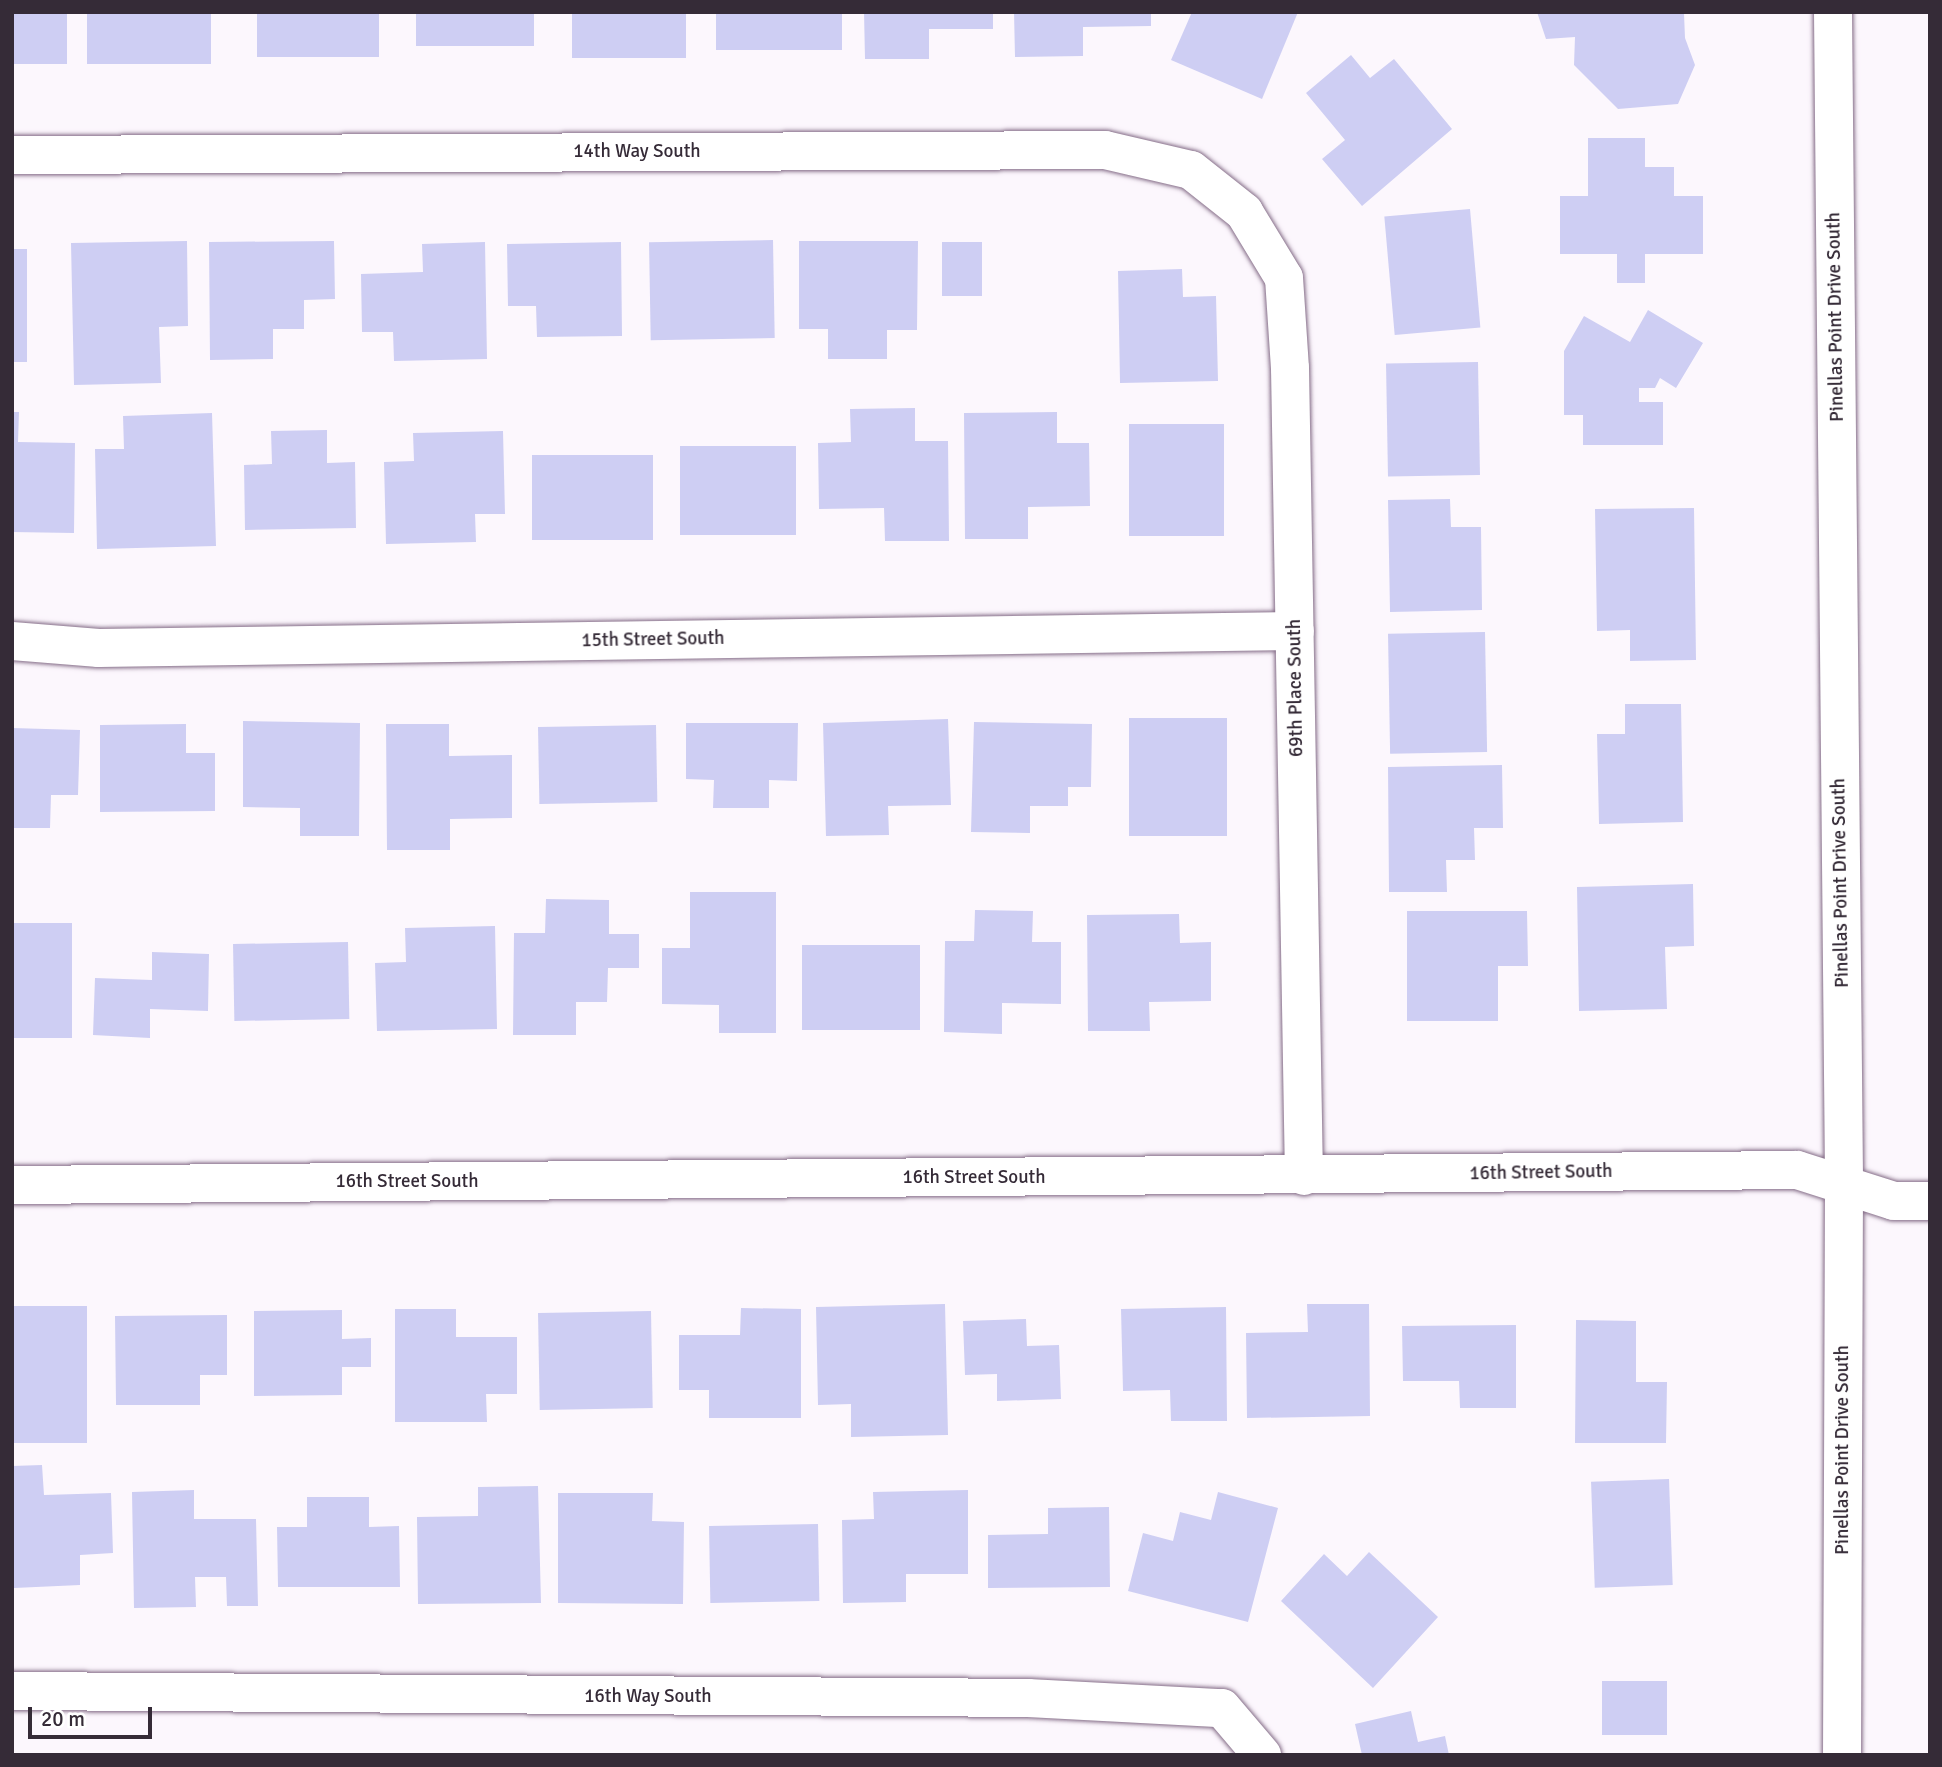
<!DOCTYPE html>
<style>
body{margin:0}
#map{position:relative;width:1942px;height:1767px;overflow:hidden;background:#fcf7fd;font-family:Signika,sans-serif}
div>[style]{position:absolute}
.building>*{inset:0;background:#cecef3;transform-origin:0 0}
.roads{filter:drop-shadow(0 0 2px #856d88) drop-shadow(0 0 2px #856d88)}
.street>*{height:38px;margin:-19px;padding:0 19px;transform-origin:19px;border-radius:19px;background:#fff}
.secondary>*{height:38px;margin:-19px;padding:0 19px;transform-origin:19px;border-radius:19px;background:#fff}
span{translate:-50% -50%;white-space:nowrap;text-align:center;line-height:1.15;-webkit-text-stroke:7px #fff;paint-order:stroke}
.street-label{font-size:19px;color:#352b37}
.frame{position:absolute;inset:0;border:14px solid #352b37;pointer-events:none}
.scale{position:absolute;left:28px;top:1707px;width:124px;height:32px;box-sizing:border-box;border:4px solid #352b37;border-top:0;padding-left:9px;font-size:21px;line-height:24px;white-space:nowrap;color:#352b37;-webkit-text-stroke:5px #fff;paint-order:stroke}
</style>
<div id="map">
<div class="building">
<i style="left:12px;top:12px;width:55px;height:52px"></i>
<i style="left:87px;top:12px;width:124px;height:52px"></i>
<i style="left:257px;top:12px;width:122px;height:45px"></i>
<i style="left:416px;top:12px;width:118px;height:34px"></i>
<i style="left:572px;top:12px;width:114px;height:46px"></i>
<i style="left:716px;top:12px;width:126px;height:38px"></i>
<i style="clip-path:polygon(864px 12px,993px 12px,993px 29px,929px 29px,929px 59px,865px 59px)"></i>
<i style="clip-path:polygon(1014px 12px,1151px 12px,1151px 26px,1083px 27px,1083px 56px,1015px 57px)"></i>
<i style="clip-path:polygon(1192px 12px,1298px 12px,1262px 99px,1171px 60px)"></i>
<i style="clip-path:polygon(1537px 12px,1684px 13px,1685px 38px,1695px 65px,1678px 104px,1618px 109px,1574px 65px,1575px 37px,1546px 39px)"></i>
<i style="clip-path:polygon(1351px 55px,1370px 78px,1394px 59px,1452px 129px,1362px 206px,1322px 159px,1345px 140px,1306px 93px)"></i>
<i style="clip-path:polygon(1588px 138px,1645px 138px,1645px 167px,1674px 167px,1674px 196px,1703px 196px,1703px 254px,1645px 254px,1645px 283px,1617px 283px,1617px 254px,1560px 254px,1560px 196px,1588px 196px)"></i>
<i style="left:1470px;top:209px;width:119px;height:86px;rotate:85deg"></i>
<i style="left:773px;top:240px;width:98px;height:124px;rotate:89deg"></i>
<i style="clip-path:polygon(187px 241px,188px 326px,159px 327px,161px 383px,74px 385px,71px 243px)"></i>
<i style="clip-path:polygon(334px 241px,335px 299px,304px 300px,304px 329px,273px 329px,273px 359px,210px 360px,209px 242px)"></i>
<i style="clip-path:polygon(799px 241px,918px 241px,917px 330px,887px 330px,887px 359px,828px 359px,828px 329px,799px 329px)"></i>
<i style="clip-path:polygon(485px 242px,487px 359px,394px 361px,393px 332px,362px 332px,361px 274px,423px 272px,422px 244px)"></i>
<i style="clip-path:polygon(621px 242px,622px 336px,537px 337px,536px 306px,508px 306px,507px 244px)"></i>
<i style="left:942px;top:242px;width:40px;height:54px"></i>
<i style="left:12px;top:249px;width:15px;height:113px"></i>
<i style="clip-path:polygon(1182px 269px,1183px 297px,1216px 296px,1218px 381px,1120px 383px,1118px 271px)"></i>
<i style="clip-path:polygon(1648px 310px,1703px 343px,1676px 388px,1660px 378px,1655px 388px,1639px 388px,1639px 402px,1663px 402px,1663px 445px,1583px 445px,1583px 415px,1564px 415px,1564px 351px,1584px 316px,1630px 342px)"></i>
<i style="left:1478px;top:362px;width:113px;height:92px;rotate:89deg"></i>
<i style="clip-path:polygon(915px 408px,915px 441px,948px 441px,949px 541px,885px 541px,884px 508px,819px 509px,818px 443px,851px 442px,850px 409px)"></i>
<i style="clip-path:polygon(12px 412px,19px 412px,18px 442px,75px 443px,74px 533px,12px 532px)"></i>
<i style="clip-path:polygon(1057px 412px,1057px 443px,1089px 443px,1090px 506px,1028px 507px,1028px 539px,965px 539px,964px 413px)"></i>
<i style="clip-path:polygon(212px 413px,216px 546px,97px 549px,95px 449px,124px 449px,123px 416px)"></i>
<i style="left:1129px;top:424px;width:95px;height:112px"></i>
<i style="clip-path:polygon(327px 430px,327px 463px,355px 462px,356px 528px,245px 530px,244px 465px,272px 464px,271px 431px)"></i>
<i style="clip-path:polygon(503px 431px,505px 514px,475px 514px,476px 542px,386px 544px,384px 462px,414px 461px,413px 433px)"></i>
<i style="left:680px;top:446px;width:116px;height:89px"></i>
<i style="left:653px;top:455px;width:85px;height:121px;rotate:90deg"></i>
<i style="clip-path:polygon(1450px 499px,1451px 527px,1481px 527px,1482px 610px,1390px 612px,1388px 500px)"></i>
<i style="clip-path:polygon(1694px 508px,1696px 660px,1630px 661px,1630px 630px,1597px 631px,1595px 509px)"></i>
<i style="left:1485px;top:632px;width:120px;height:97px;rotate:89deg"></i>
<i style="clip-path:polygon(1625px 704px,1681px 704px,1683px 822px,1599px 824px,1597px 734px,1625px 734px)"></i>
<i style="left:1227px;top:718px;width:118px;height:98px;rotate:90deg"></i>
<i style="clip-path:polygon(948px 719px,951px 805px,888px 806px,889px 835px,826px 836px,823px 723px)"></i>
<i style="clip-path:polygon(243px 721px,360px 723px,359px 836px,300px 836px,300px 808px,243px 807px)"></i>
<i style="clip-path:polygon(974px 722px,1092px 724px,1091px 787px,1068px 787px,1068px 806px,1030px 806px,1030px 833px,971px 832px)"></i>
<i style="clip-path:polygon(686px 723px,798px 723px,797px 781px,769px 780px,769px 808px,713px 808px,714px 780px,686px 779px)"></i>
<i style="clip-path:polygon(186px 724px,186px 753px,215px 753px,215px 811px,100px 812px,100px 725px)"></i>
<i style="clip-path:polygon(386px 724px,449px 724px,449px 756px,512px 755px,512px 818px,450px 819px,450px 850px,387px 850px)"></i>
<i style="left:656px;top:725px;width:77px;height:118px;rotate:89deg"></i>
<i style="clip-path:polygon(12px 728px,80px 730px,78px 795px,51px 795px,50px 828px,12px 828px)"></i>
<i style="clip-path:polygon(1502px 765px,1503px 828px,1474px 828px,1475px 860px,1446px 860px,1447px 892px,1389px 892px,1388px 767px)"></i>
<i style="clip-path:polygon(1693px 884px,1694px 946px,1665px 947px,1667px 1009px,1579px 1011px,1577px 887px)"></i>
<i style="clip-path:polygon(690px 892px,776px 892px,776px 1033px,719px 1033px,719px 1005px,662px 1004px,662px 948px,690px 948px)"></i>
<i style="clip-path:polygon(546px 899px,609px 900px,609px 934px,639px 934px,639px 968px,608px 968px,607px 1002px,576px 1002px,576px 1035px,513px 1035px,514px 933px,545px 933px)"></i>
<i style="clip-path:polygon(975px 910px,1033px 911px,1032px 942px,1061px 942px,1061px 1004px,1002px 1003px,1002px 1034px,944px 1032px,945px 941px,974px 941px)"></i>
<i style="clip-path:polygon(1407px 911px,1527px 911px,1528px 966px,1498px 966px,1498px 1021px,1407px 1021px)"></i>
<i style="clip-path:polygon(1179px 914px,1180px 943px,1211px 942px,1211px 1001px,1149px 1002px,1150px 1031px,1088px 1031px,1087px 915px)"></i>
<i style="left:12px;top:923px;width:60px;height:115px"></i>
<i style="clip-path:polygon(495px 926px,497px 1029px,377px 1031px,375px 963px,406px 962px,405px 928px)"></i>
<i style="left:348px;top:942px;width:77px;height:115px;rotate:89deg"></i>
<i style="left:802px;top:945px;width:118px;height:85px"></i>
<i style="clip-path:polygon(152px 952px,209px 954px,208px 1011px,150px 1009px,150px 1038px,93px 1035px,95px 978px,152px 980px)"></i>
<i style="clip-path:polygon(945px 1304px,948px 1435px,851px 1437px,851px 1404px,818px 1405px,816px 1307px)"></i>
<i style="clip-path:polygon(1307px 1304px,1369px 1304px,1370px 1416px,1247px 1418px,1246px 1333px,1308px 1332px)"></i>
<i style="left:87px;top:1306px;width:137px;height:75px;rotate:90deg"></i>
<i style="clip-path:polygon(1226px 1307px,1227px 1421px,1171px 1421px,1170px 1390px,1123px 1391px,1121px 1309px)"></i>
<i style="clip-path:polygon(741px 1308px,801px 1309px,801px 1418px,709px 1418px,709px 1390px,679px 1390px,679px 1335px,740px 1335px)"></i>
<i style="clip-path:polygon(395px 1309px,456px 1309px,456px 1337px,517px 1337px,517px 1394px,486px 1394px,487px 1422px,395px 1422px)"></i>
<i style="clip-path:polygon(342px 1310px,342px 1339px,371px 1338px,371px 1367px,342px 1367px,342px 1395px,254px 1396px,254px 1311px)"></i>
<i style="left:651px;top:1311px;width:97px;height:113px;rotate:89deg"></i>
<i style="clip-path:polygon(227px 1315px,227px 1375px,200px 1375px,200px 1405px,116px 1405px,115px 1316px)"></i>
<i style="clip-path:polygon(1026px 1319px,1027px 1346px,1059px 1345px,1061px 1399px,997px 1401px,997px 1374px,965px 1375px,963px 1321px)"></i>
<i style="clip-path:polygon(1576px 1320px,1636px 1321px,1636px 1382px,1667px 1382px,1666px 1443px,1575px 1443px)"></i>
<i style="clip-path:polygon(1516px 1325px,1516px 1408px,1460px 1408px,1459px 1381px,1403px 1381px,1402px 1326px)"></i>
<i style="clip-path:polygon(42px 1465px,44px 1495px,111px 1493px,113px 1553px,80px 1555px,80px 1585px,14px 1588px,12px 1466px)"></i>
<i style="left:1669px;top:1479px;width:106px;height:78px;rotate:88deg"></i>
<i style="clip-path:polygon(538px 1486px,541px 1603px,418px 1604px,417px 1517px,478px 1516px,478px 1487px)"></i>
<i style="clip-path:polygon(194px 1490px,194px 1519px,256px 1519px,258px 1606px,227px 1606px,226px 1577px,195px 1577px,196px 1607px,134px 1608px,132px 1492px)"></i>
<i style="clip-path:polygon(968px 1490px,968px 1574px,906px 1574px,906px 1602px,843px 1603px,842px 1520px,874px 1519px,873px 1492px)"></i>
<i style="clip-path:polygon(1218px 1492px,1278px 1508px,1248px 1622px,1128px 1591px,1143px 1533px,1173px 1541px,1180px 1512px,1211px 1520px)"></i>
<i style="clip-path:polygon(558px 1493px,653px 1493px,652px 1521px,684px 1522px,683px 1604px,558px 1603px)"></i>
<i style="clip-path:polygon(307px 1497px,369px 1497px,369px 1527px,399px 1526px,400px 1587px,278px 1587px,277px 1527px,307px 1527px)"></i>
<i style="clip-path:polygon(1109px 1507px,1110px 1587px,988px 1588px,988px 1535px,1048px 1534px,1048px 1508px)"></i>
<i style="left:818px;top:1524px;width:77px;height:109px;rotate:89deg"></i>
<i style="clip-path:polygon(1369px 1552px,1438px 1617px,1373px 1688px,1281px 1601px,1324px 1554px,1347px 1576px)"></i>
<i style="left:1602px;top:1681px;width:65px;height:54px"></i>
<i style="clip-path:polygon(1411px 1711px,1418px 1742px,1445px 1736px,1449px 1755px,1362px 1755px,1355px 1724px)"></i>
</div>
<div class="roads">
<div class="street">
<i style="left:12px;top:155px;width:1093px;rotate:-0.26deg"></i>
<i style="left:1105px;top:150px;width:88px;rotate:13.1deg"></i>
<i style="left:1191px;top:170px;width:68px;rotate:38.4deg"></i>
<i style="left:1244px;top:212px;width:77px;rotate:58.8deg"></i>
<i style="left:1284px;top:278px;width:90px;rotate:86.2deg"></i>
<i style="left:1290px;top:368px;width:808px;rotate:89.01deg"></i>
<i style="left:12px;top:641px;width:87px;rotate:4.6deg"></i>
<i style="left:99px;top:648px;width:1196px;rotate:-0.81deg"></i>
<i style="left:1844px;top:1185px;width:52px;rotate:17.7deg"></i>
<i style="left:1894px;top:1201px;width:36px"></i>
<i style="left:12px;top:1691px;width:1016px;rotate:0.39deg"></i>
<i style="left:1028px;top:1698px;width:194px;rotate:3deg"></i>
<i style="left:1222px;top:1708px;width:62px;rotate:49.6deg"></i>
</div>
<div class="secondary">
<i style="left:1833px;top:12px;width:1173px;rotate:89.46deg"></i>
<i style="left:1844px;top:1185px;width:570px;rotate:90.2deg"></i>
<i style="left:12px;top:1185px;width:1785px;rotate:-0.48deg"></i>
<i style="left:1797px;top:1170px;width:49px;rotate:17.7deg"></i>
</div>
</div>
<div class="street-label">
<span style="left:637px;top:152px">14th Way South</span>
<span style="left:1836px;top:317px;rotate:-91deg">Pinellas Point Drive South</span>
<span style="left:653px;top:640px;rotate:-1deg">15th Street South</span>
<span style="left:1296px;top:688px;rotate:-91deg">69th Place South</span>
<span style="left:1841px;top:883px;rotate:-91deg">Pinellas Point Drive South</span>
<span style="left:1541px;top:1173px;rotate:-1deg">16th Street South</span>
<span style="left:974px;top:1178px">16th Street South</span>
<span style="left:407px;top:1182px">16th Street South</span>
<span style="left:1843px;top:1450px;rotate:-90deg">Pinellas Point Drive South</span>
<span style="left:648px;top:1697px">16th Way South</span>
</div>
<div class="frame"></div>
<div class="scale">20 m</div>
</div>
